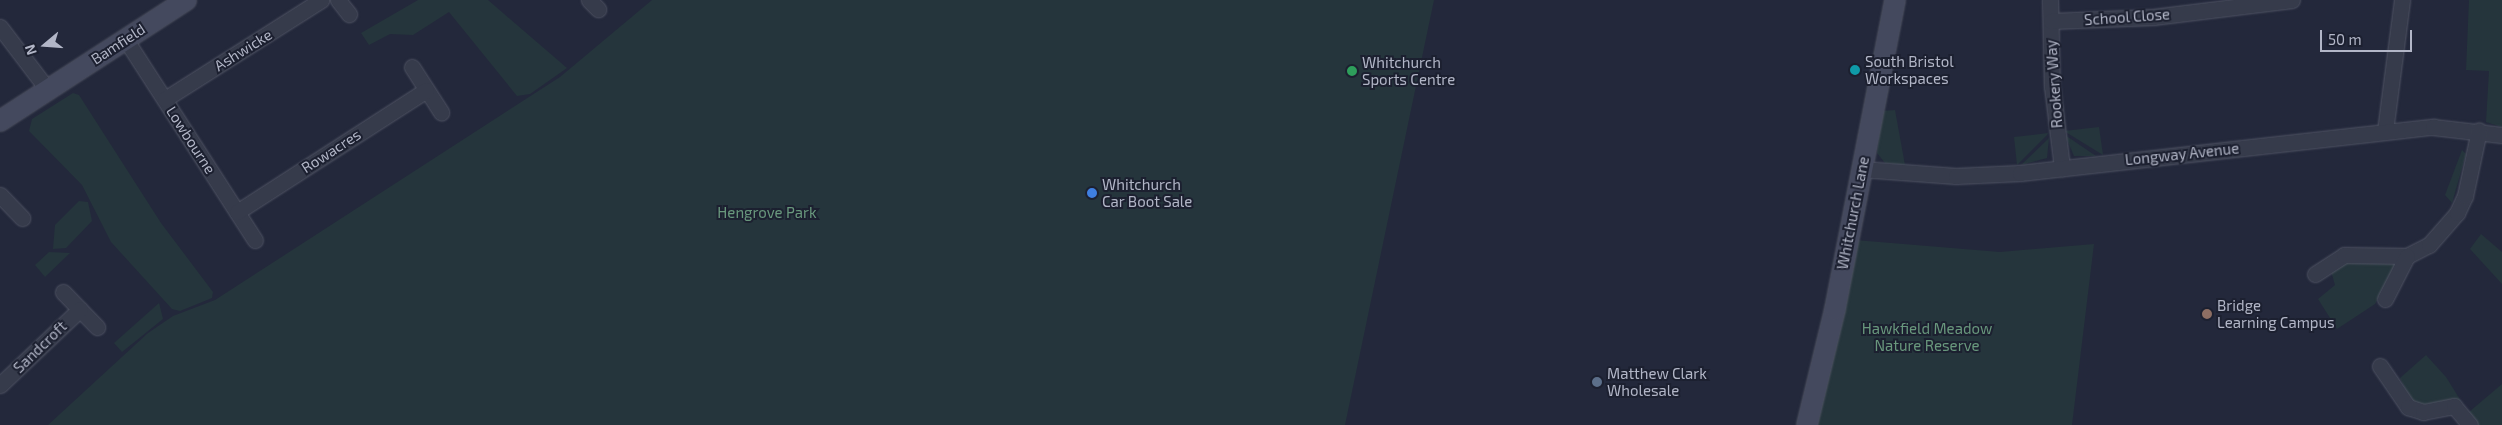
<!DOCTYPE html>
<style>
body{margin:0}
#map{position:relative;width:2502px;height:425px;overflow:hidden;background:#23283b;font-family:"Exo 2",sans-serif}
div>[style]{position:absolute}
.green>*{inset:0;background:#25353c}
.roads{filter:drop-shadow(0 0 1px #4f5363) drop-shadow(0 0 1px #4f5363)}
.street>*{height:15px;margin:-7.5px;padding:0 7.5px;transform-origin:7.5px;border-radius:7.5px;background:#363b4b}
.secondary>*{height:20px;margin:-10px;padding:0 10px;transform-origin:10px;border-radius:10px;background:#44495e}
.dots>*{width:14px;height:14px;translate:-50% -50%;box-sizing:border-box;border:2px solid #1c2030;border-radius:50%}
span{translate:-50% -50%;white-space:nowrap;text-align:center;line-height:1.15;-webkit-text-stroke:4px #1c2030;paint-order:stroke}
.street-label{font-size:15px;color:#b2b6c7}
.poi-label{font-size:15px;color:#b2b6c7}
.left{translate:0 -50%;text-align:left}
.park-label{font-size:15px;color:#69987d}
.north{position:absolute;left:20px;top:20px;width:50px;height:50px;-webkit-text-stroke:4px #1c2030;paint-order:stroke;rotate:252deg;font-size:14px;font-weight:700;line-height:20px;text-align:center;color:#b2b6c7}
.north::after{content:'';display:block;margin:auto;width:18px;height:22px;background:#b2b6c7;clip-path:polygon(50% 0,100% 100%,50% 72%,0 100%)}
.scale{position:absolute;left:2320px;top:30px;width:92px;height:22px;box-sizing:border-box;border:2px solid #b2b6c7;border-top:0;padding-left:6px;font-size:15px;line-height:18px;white-space:nowrap;color:#b2b6c7;-webkit-text-stroke:4px #1c2030;paint-order:stroke}
</style>
<div id="map">
<div class="green">
<i style="clip-path:polygon(418px 0,488px 0,567px 68px,530px 94px,517px 96px,449px 12px,413px 35px,390px 34px,369px 45px,361px 33px)"></i>
<i style="clip-path:polygon(652px 0,1434px 0,1345px 425px,48px 425px,148px 333px,173px 316px,215px 300px,560px 77px)"></i>
<i style="clip-path:polygon(2469px 0,2502px 0,2502px 127px,2486px 122px,2489px 71px,2466px 70px)"></i>
<i style="clip-path:polygon(73px 93px,79px 95px,161px 223px,213px 292px,212px 298px,180px 311px,172px 309px,111px 242px,82px 185px,29px 131px,32px 119px)"></i>
<i style="clip-path:polygon(1895px 110px,1905px 165px,1885px 163px,1877px 153px,1882px 111px)"></i>
<i style="clip-path:polygon(2099px 127px,2103px 155px,2064px 131px)"></i>
<i style="clip-path:polygon(2048px 133px,2047px 135px,2017px 165px,2014px 137px)"></i>
<i style="clip-path:polygon(2065px 135px,2096px 156px,2074px 156px)"></i>
<i style="clip-path:polygon(2049px 138px,2047px 158px,2021px 165px)"></i>
<i style="clip-path:polygon(2462px 150px,2466px 154px,2452px 203px,2445px 195px)"></i>
<i style="clip-path:polygon(79px 201px,88px 202px,92px 221px,66px 248px,53px 249px,55px 225px)"></i>
<i style="clip-path:polygon(2481px 234px,2502px 252px,2502px 284px,2470px 249px)"></i>
<i style="clip-path:polygon(1855px 240px,2000px 252px,2094px 244px,2072px 425px,1815px 425px)"></i>
<i style="clip-path:polygon(49px 252px,70px 253px,45px 277px,35px 265px)"></i>
<i style="clip-path:polygon(2342px 260px,2394px 261px,2396px 265px,2375px 304px,2337px 329px,2318px 299px,2335px 285px,2331px 271px)"></i>
<i style="clip-path:polygon(159px 303px,163px 319px,122px 352px,114px 343px)"></i>
<i style="clip-path:polygon(2426px 355px,2446px 377px,2461px 401px,2427px 406px,2412px 403px,2400px 378px)"></i>
<i style="clip-path:polygon(2502px 384px,2502px 425px,2477px 425px,2469px 412px)"></i>
</div>
<div class="roads">
<div class="street">
<i style="left:338px;top:0;width:18px;rotate:52deg"></i>
<i style="left:589px;top:0;width:13px;rotate:45deg"></i>
<i style="left:2050px;top:0;width:86px;rotate:88.7deg"></i>
<i style="left:2052px;top:86px;width:83px;rotate:83deg"></i>
<i style="left:2051px;top:21px;width:102px;rotate:-2.2deg"></i>
<i style="left:2153px;top:17px;width:140px;rotate:-7deg"></i>
<i style="left:0;top:27px;width:79px;rotate:52.7deg"></i>
<i style="left:126px;top:40px;width:238px;rotate:57.2deg"></i>
<i style="left:412px;top:67px;width:54px;rotate:57.2deg"></i>
<i style="left:165px;top:99px;width:185px;rotate:-32.4deg"></i>
<i style="left:2385px;top:131px;width:132px;rotate:-82.6deg"></i>
<i style="left:1861px;top:169px;width:95px;rotate:4.2deg"></i>
<i style="left:1956px;top:176px;width:64px;rotate:-2.7deg"></i>
<i style="left:2020px;top:173px;width:416px;rotate:-6.4deg"></i>
<i style="left:2433px;top:127px;width:69px;rotate:6.6deg"></i>
<i style="left:0;top:195px;width:32px;rotate:46deg"></i>
<i style="left:237px;top:212px;width:225px;rotate:-32.8deg"></i>
<i style="left:2315px;top:274px;width:35px;rotate:-33deg"></i>
<i style="left:2344px;top:255px;width:63px;rotate:0.9deg"></i>
<i style="left:2407px;top:256px;width:25px;rotate:-27deg"></i>
<i style="left:2429px;top:245px;width:43px;rotate:-48.8deg"></i>
<i style="left:2457px;top:213px;width:19px;rotate:-65deg"></i>
<i style="left:2465px;top:196px;width:67px;rotate:-78deg"></i>
<i style="left:63px;top:292px;width:49px;rotate:45.8deg"></i>
<i style="left:2385px;top:299px;width:48px;rotate:-62.9deg"></i>
<i style="left:2380px;top:366px;width:50px;rotate:55.7deg"></i>
<i style="left:2408px;top:407px;width:16px;rotate:18deg"></i>
<i style="left:2423px;top:412px;width:32px;rotate:-11deg"></i>
<i style="left:2454px;top:406px;width:25px;rotate:50deg"></i>
<i style="left:0;top:385px;width:110px;rotate:-43.5deg"></i>
</div>
<div class="secondary">
<i style="left:0;top:121px;width:222px;rotate:-33deg"></i>
<i style="left:1807px;top:425px;width:119px;rotate:-76.4deg"></i>
<i style="left:1835px;top:309px;width:315px;rotate:-79deg"></i>
</div>
</div>
<div class="dots">
<i style="left:1855px;top:70px;background:#0f9aa8"></i>
<i style="left:1352px;top:71px;background:#2e9e5b"></i>
<i style="left:1092px;top:193px;background:#3f7fe0"></i>
<i style="left:2207px;top:314px;background:#8d6e63"></i>
<i style="left:1597px;top:382px;background:#5c6f8a"></i>
</div>
<div class="street-label">
<span style="left:2127px;top:17px;rotate:-4deg">School Close</span>
<span style="left:118px;top:44px;rotate:-33deg">Bamfield</span>
<span style="left:243px;top:50px;rotate:-32deg">Ashwicke</span>
<span style="left:2054px;top:84px;rotate:-94deg">Rookery Way</span>
<span style="left:191px;top:140px;rotate:57deg">Lowbourne</span>
<span style="left:331px;top:151px;rotate:-33deg">Rowacres</span>
<span style="left:2182px;top:154px;rotate:-6deg">Longway Avenue</span>
<span style="left:1853px;top:213px;rotate:-79deg">Whitchurch Lane</span>
<span style="left:40px;top:347px;rotate:-44deg">Sandcroft</span>
</div>
<div class="poi-label">
<span class="left" style="left:1865px;top:70px">South Bristol<br>Workspaces</span>
<span class="left" style="left:1362px;top:71px">Whitchurch<br>Sports Centre</span>
<span class="left" style="left:1102px;top:193px">Whitchurch<br>Car Boot Sale</span>
<span class="left" style="left:2217px;top:314px">Bridge<br>Learning Campus</span>
<span class="left" style="left:1607px;top:382px">Matthew Clark<br>Wholesale</span>
</div>
<div class="park-label">
<span style="left:767px;top:213px">Hengrove Park</span>
<span style="left:1927px;top:337px">Hawkfield Meadow<br>Nature Reserve</span>
</div>
<div class="north">N</div>
<div class="scale">50 m</div>
</div>
